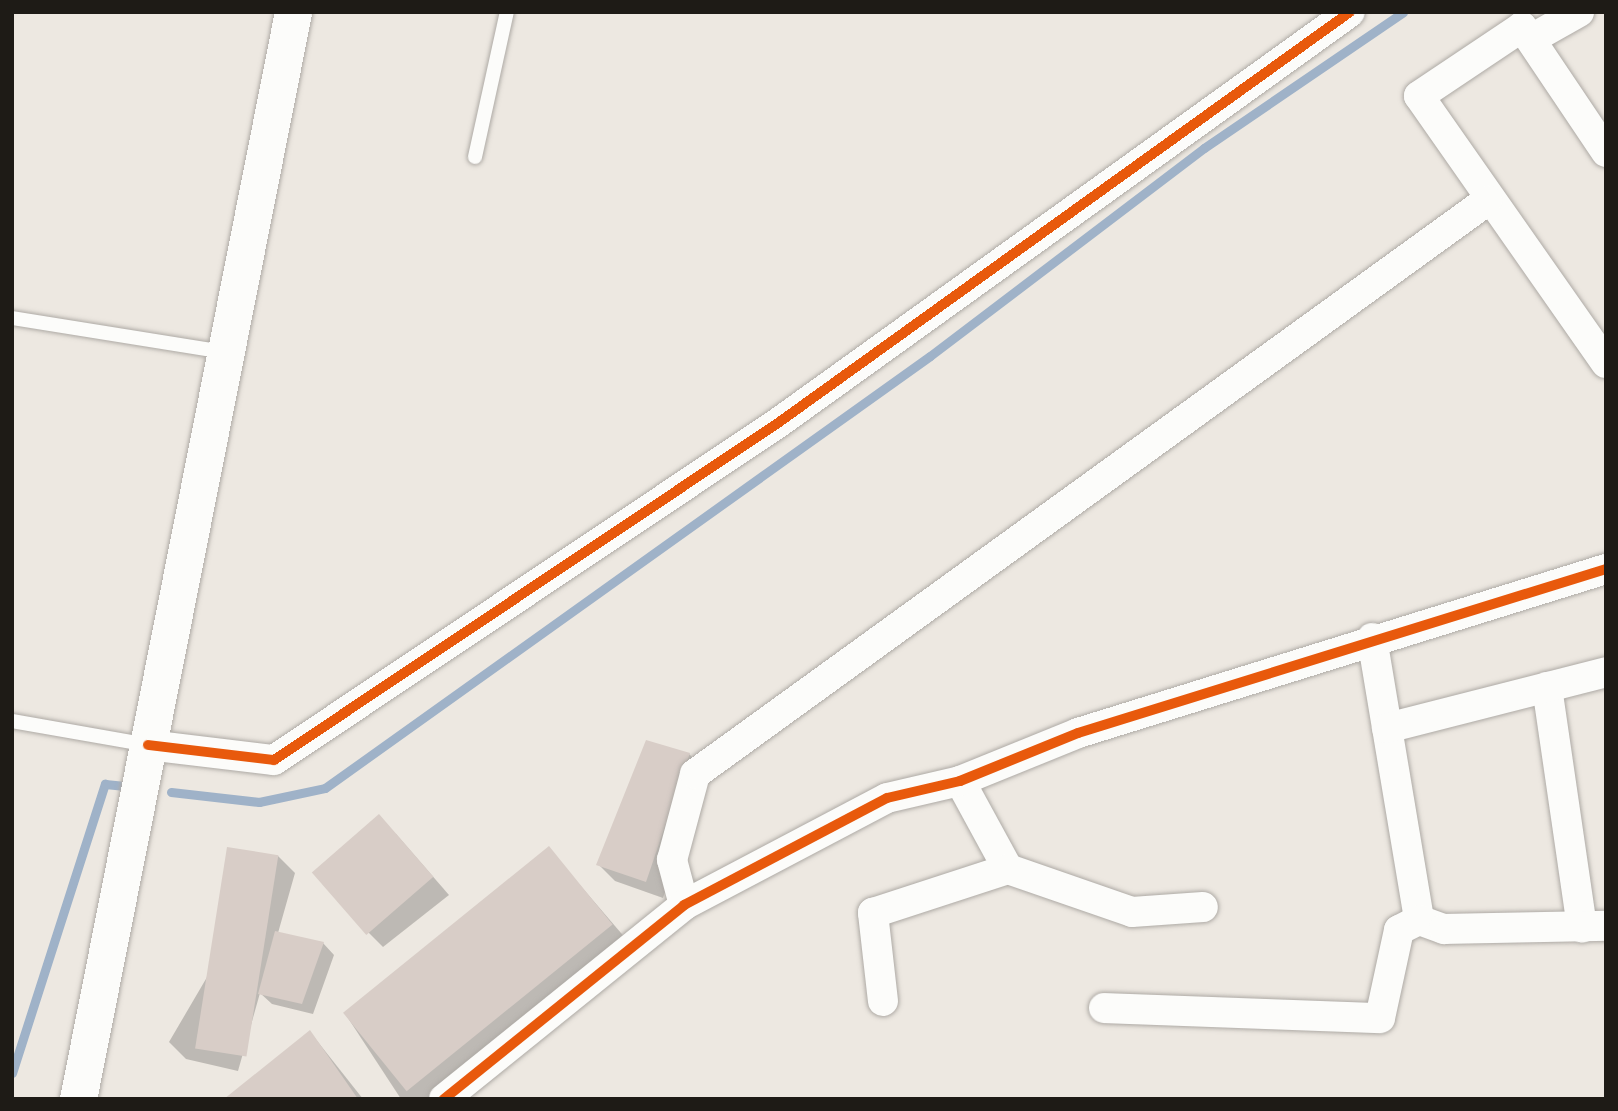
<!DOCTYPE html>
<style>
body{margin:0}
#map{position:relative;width:1618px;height:1111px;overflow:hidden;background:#ede8e1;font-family:Raleway,sans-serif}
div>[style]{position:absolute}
.shadow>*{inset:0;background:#0003}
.stream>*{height:9px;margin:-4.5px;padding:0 4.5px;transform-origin:4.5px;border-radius:4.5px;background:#9fb2c8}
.building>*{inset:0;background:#d8cdc7;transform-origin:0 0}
.roads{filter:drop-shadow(0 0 2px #aeaaa5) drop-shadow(0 0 2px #aeaaa5)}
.service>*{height:14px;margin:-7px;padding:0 7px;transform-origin:7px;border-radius:7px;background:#fcfcfa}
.minor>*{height:30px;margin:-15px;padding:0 15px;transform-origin:15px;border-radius:15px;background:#fcfcfa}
.tertiary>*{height:37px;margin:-18.5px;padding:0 18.5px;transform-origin:18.5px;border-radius:18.5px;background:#fcfcfa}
.cycleway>*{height:10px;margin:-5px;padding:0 5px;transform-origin:5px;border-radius:5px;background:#e8590c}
span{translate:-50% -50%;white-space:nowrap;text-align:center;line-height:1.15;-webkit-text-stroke:5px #fef7ec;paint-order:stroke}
.frame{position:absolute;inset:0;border:14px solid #1e1b16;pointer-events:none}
</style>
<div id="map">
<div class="shadow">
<i style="clip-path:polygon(689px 754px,706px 771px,663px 898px,615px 881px,598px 864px)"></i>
<i style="clip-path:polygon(396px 834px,449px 895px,383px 947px,366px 930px)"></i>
<i style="clip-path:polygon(549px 849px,633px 947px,452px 1099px,401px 1099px,346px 1015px)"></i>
<i style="clip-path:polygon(278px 856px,295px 873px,278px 933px,323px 943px,334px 955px,313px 1014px,272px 1004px,260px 993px,238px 1071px,186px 1059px,169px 1042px)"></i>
<i style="clip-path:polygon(310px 1032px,363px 1099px,227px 1099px)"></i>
</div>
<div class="stream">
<i style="left:171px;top:792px;width:89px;rotate:6.5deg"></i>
<i style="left:259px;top:802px;width:67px;rotate:-12deg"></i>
<i style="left:325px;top:788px;width:743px;rotate:-35.53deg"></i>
<i style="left:930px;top:356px;width:344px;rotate:-37.2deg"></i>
<i style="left:1204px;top:148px;width:241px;rotate:-34.3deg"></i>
<i style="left:12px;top:1073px;width:304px;rotate:-72.2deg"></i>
<i style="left:105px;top:784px;width:20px;rotate:6deg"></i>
</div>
<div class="building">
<i style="clip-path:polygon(646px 740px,690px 753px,646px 882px,596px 865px)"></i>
<i style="left:379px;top:814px;width:83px;height:89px;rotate:49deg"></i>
<i style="left:549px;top:846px;width:101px;height:265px;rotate:51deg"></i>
<i style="left:227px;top:847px;width:52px;height:204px;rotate:9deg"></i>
<i style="clip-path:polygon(275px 931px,324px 942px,302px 1004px,258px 994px)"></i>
<i style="clip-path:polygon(310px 1030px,358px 1099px,224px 1099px)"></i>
</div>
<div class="roads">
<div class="service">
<i style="left:475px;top:157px;width:148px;rotate:-77.6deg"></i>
<i style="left:12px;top:318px;width:215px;rotate:9.1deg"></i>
<i style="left:12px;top:721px;width:138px;rotate:10deg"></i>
</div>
<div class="minor">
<i style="left:1533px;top:38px;width:53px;rotate:-29.5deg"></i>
<i style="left:1606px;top:152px;width:151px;rotate:-123.9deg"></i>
<i style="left:1522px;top:27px;width:124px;rotate:146.2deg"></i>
<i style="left:1419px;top:96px;width:326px;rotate:55deg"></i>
<i style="left:1372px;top:638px;width:286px;rotate:80.5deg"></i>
<i style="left:1547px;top:687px;width:243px;rotate:81.7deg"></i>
<i style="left:1387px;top:728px;width:226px;rotate:-14.3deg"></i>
<i style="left:148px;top:745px;width:127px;rotate:6.8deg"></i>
<i style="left:274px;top:760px;width:606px;rotate:-33.77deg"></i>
<i style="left:778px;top:423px;width:704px;rotate:-35.7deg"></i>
<i style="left:960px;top:781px;width:100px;rotate:61.4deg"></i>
<i style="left:684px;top:905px;width:47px;rotate:-104.9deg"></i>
<i style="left:672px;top:860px;width:89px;rotate:-75deg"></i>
<i style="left:695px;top:774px;width:978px;rotate:-35.89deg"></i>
<i style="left:883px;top:1001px;width:89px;rotate:-96.5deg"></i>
<i style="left:873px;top:913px;width:142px;rotate:-18.1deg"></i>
<i style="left:1008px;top:869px;width:131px;rotate:19.1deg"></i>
<i style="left:1132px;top:912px;width:71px;rotate:-4deg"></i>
<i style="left:1104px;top:1008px;width:276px;rotate:2.1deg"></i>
<i style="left:1380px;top:1018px;width:90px;rotate:-77.8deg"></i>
<i style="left:1399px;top:930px;width:22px;rotate:-27deg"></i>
<i style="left:1419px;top:920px;width:27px;rotate:20deg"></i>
<i style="left:1444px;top:929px;width:162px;rotate:-1.1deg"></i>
<i style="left:444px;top:1099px;width:309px;rotate:-38.9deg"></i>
<i style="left:684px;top:905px;width:229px;rotate:-27.8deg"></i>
<i style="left:887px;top:798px;width:75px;rotate:-13.1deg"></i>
<i style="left:960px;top:781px;width:127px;rotate:-22.1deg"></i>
<i style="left:1078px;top:733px;width:553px;rotate:-17.26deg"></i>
</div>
<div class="tertiary">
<i style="left:78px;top:1099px;width:1108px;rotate:-78.81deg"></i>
</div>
</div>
<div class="cycleway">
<i style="left:148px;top:745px;width:127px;rotate:6.8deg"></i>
<i style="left:274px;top:760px;width:606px;rotate:-33.77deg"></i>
<i style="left:778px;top:423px;width:704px;rotate:-35.7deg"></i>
<i style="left:444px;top:1099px;width:309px;rotate:-38.9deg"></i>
<i style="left:684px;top:905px;width:229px;rotate:-27.8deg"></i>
<i style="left:887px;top:798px;width:75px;rotate:-13.1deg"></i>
<i style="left:960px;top:781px;width:127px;rotate:-22.1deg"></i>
<i style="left:1078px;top:733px;width:553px;rotate:-17.26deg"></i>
</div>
<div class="frame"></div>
</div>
